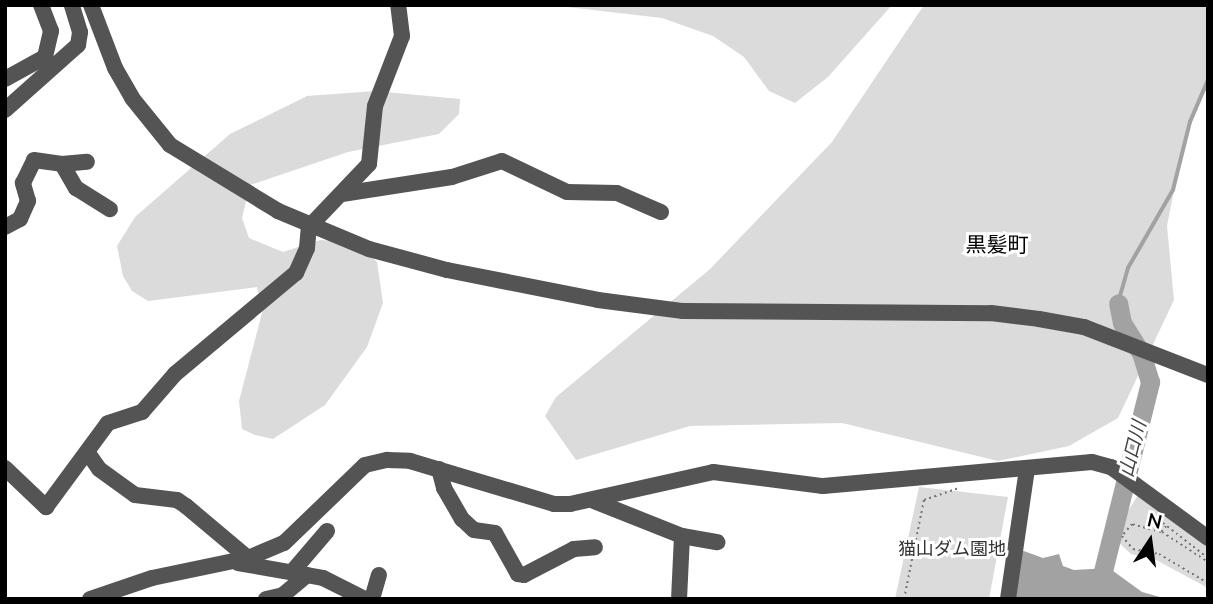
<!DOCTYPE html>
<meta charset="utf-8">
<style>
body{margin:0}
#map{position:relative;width:1213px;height:604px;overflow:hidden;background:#fff;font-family:Mulish,"Noto Sans JP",sans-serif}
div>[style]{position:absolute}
.green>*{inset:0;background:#dbdbdb}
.water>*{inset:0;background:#a2a2a2}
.stream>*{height:3.5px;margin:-1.75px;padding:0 1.75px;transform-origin:1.75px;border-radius:1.75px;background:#a2a2a2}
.river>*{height:19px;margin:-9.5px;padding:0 9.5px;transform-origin:9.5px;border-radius:9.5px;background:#a2a2a2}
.path>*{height:2px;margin-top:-1px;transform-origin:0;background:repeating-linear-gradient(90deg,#767676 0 2px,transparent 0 5.5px)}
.minor>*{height:16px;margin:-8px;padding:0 8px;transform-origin:8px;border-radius:8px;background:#545454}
span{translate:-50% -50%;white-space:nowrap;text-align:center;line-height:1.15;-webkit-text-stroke:6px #fff;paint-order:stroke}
.park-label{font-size:18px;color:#323232}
.water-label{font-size:19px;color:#434343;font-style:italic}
.quarter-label{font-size:21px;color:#000}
.frame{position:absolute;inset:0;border:7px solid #000;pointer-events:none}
.north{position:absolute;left:1115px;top:506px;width:70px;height:70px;-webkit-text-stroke:5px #fff;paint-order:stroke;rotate:13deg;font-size:19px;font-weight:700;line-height:28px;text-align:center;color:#000}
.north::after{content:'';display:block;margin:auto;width:24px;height:32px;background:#000;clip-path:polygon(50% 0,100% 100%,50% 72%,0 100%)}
</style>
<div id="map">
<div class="green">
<i style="clip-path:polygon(550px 5px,892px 5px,828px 77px,795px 103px,769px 91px,744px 57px,713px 36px,662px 18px)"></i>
<i style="clip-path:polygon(924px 5px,1208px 5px,1208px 80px,1183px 144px,1167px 226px,1174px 300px,1118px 418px,1069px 446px,998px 461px,842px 423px,690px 426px,576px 460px,545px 416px,556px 397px,709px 270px,832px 142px)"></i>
<i style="clip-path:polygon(375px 91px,460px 99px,459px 114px,439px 134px,348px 152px,250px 185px,242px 218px,249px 238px,283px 252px,320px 240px,357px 243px,377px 262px,383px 303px,367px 347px,325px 405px,273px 439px,255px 435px,242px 429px,239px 401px,262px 313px,257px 287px,148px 301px,132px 291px,123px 276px,117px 246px,135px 217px,230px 134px,307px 96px)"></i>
<i style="clip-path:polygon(919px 487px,1008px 497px,989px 599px,895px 599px)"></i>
<i style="clip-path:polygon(1139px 493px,1208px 545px,1208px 588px,1156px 560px,1131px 554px,1117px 541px,1119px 526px)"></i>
</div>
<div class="water">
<i style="clip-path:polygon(1021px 550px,1043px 558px,1059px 554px,1063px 566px,1074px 570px,1109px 568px,1142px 592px,1167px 599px,1015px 599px)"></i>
</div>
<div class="stream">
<i style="left:1118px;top:303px;width:36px;rotate:-74deg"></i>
<i style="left:1128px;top:268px;width:90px;rotate:-60deg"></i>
<i style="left:1173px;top:190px;width:70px;rotate:-76deg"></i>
<i style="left:1190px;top:122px;width:46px;rotate:-66.8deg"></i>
</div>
<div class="river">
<i style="left:1096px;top:599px;width:224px;rotate:-76deg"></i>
<i style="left:1150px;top:382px;width:30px;rotate:-107deg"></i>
<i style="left:1141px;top:353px;width:36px;rotate:-122deg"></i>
<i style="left:1122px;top:323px;width:20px;rotate:-101deg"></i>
</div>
<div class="path">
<i style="left:1163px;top:523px;width:57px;rotate:37.9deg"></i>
<i style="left:1166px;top:526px;width:8px;rotate:130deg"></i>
<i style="left:1161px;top:532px;width:30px;rotate:-165deg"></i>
<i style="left:1132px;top:524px;width:16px;rotate:130deg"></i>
<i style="left:1122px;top:536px;width:17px;rotate:50deg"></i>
<i style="left:1133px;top:549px;width:26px;rotate:11deg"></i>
<i style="left:1159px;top:554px;width:57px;rotate:30.6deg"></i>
<i style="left:1162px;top:532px;width:55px;rotate:33.1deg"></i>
<i style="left:904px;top:599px;width:101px;rotate:-78.6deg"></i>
<i style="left:924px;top:500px;width:37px;rotate:-19deg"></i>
</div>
<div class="minor">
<i style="left:91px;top:5px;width:67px;rotate:69.1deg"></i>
<i style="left:115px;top:68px;width:34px;rotate:60deg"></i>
<i style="left:132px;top:98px;width:60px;rotate:51deg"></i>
<i style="left:170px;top:145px;width:127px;rotate:31.4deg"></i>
<i style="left:278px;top:211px;width:99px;rotate:22.7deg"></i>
<i style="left:369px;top:249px;width:81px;rotate:15.1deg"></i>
<i style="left:447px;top:270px;width:154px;rotate:11.2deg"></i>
<i style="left:598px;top:300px;width:86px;rotate:7.4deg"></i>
<i style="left:683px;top:311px;width:308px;rotate:0.4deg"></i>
<i style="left:991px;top:313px;width:48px;rotate:7.1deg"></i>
<i style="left:1039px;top:319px;width:46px;rotate:10.1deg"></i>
<i style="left:1084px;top:327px;width:133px;rotate:21.2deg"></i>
<i style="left:5px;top:79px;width:46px;rotate:-28.8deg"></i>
<i style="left:45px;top:57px;width:27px;rotate:-77deg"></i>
<i style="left:51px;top:31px;width:28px;rotate:-111deg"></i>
<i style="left:5px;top:110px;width:98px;rotate:-41.7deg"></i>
<i style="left:78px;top:45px;width:13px;rotate:-81deg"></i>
<i style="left:80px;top:32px;width:28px;rotate:-107deg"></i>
<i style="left:62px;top:164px;width:25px;rotate:-5deg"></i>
<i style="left:342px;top:194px;width:111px;rotate:-8.8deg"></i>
<i style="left:452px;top:177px;width:52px;rotate:-17.7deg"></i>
<i style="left:502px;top:161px;width:72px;rotate:25.5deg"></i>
<i style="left:567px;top:192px;width:50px;rotate:1.1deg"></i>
<i style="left:617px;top:193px;width:48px;rotate:23.4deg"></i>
<i style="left:5px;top:227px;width:17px;rotate:-28deg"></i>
<i style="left:20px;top:219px;width:20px;rotate:-66deg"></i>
<i style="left:28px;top:201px;width:19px;rotate:-106deg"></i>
<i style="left:23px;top:183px;width:25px;rotate:-64deg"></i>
<i style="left:34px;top:160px;width:28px;rotate:8deg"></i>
<i style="left:62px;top:164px;width:28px;rotate:60deg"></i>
<i style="left:76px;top:188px;width:40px;rotate:32deg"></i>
<i style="left:88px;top:453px;width:19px;rotate:55deg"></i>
<i style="left:99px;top:469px;width:44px;rotate:35.8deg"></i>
<i style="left:135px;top:495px;width:42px;rotate:6.8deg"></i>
<i style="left:177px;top:500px;width:11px;rotate:34deg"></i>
<i style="left:186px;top:506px;width:81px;rotate:40deg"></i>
<i style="left:5px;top:468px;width:57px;rotate:43.6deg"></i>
<i style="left:46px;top:507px;width:104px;rotate:-53.6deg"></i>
<i style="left:108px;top:423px;width:36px;rotate:-18deg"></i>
<i style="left:142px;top:412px;width:50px;rotate:-49deg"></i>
<i style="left:175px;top:374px;width:158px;rotate:-39.9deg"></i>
<i style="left:296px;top:273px;width:27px;rotate:-66deg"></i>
<i style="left:307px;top:248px;width:21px;rotate:-85deg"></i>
<i style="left:309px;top:227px;width:87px;rotate:-46.4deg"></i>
<i style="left:369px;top:164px;width:58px;rotate:-84.1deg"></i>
<i style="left:375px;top:106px;width:75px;rotate:-68.9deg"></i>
<i style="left:402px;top:36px;width:31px;rotate:-97deg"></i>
<i style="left:439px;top:469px;width:20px;rotate:75deg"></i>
<i style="left:444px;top:488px;width:36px;rotate:60deg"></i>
<i style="left:462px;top:519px;width:16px;rotate:43deg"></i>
<i style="left:474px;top:530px;width:21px;rotate:8deg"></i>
<i style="left:495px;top:533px;width:47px;rotate:60.7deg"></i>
<i style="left:518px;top:574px;width:6px;rotate:9deg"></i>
<i style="left:524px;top:575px;width:56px;rotate:-27.5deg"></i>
<i style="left:574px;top:549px;width:21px;rotate:-5deg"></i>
<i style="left:594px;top:501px;width:95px;rotate:21.7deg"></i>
<i style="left:682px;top:536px;width:63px;rotate:92.7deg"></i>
<i style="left:682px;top:536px;width:36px;rotate:10deg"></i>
<i style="left:238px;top:563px;width:86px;rotate:10deg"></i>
<i style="left:323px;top:578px;width:47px;rotate:26.6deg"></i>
<i style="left:292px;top:572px;width:54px;rotate:-49.5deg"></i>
<i style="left:90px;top:599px;width:65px;rotate:-18.7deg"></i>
<i style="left:152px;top:578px;width:98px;rotate:-11.8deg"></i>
<i style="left:248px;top:558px;width:39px;rotate:-23deg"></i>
<i style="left:284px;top:543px;width:112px;rotate:-43.9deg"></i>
<i style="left:365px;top:465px;width:23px;rotate:-13deg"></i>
<i style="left:387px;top:460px;width:23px;rotate:2deg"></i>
<i style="left:410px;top:461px;width:150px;rotate:16.6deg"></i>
<i style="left:554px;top:504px;width:16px"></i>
<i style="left:570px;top:504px;width:147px;rotate:-12.6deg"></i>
<i style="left:713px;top:472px;width:111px;rotate:7.3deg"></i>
<i style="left:823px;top:486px;width:270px;rotate:-5.1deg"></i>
<i style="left:1092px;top:462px;width:20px;rotate:15deg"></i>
<i style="left:1111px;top:467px;width:120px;rotate:36.2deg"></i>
<i style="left:266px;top:599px;width:17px;rotate:-13deg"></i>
<i style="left:283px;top:595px;width:31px;rotate:-40deg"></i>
<i style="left:372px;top:599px;width:25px;rotate:-74deg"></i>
<i style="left:1008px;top:599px;width:132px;rotate:-81.7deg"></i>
</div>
<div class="park-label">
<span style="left:952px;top:549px">猫山ダム園地</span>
</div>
<div class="water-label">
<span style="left:1133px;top:449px;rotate:-76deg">山口川</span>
</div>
<div class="quarter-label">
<span style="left:997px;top:244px">黒髪町</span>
</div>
<div class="frame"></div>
<div class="north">N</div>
</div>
